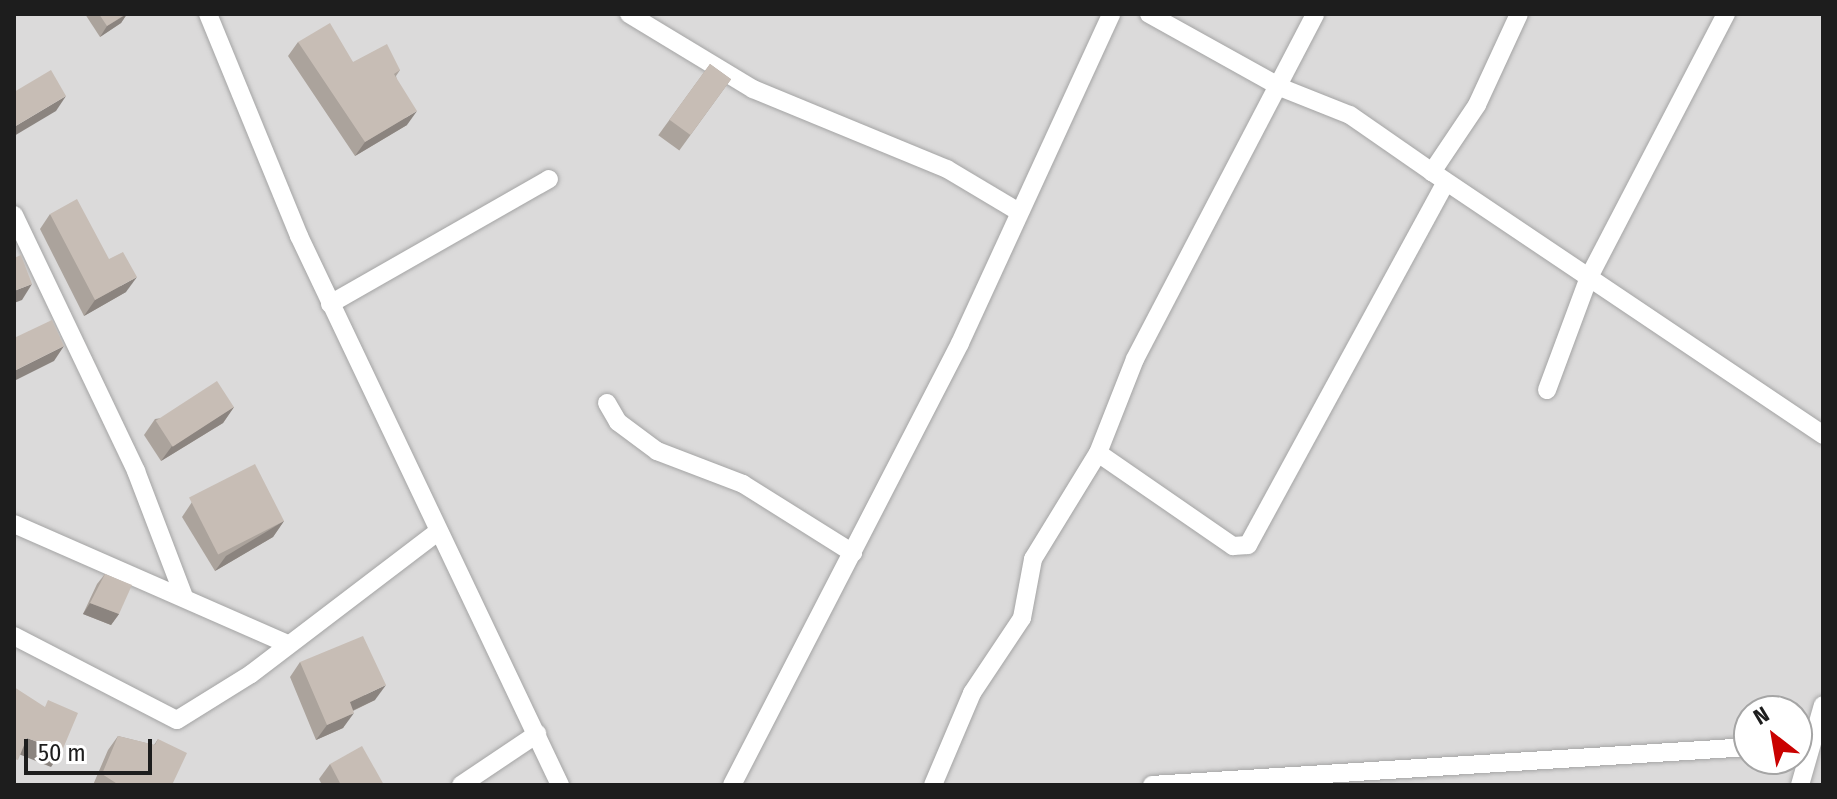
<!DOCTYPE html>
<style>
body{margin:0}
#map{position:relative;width:1837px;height:799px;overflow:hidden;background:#efebe2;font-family:"Fira Sans Condensed",sans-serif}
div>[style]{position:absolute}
.residential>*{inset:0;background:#dbdada}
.roads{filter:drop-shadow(0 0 2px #a4a4a4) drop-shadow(0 0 2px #a4a4a4)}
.minor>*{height:18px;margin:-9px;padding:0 9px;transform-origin:9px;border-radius:9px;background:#fff}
.wall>*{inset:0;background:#aba39c;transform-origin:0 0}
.shaded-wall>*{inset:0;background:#8b847f}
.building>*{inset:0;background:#c7bdb5;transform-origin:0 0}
span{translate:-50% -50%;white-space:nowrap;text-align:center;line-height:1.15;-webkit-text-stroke:6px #fff;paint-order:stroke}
.frame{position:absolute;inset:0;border:16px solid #1d1d1d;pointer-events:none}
.north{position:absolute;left:1733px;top:695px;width:80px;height:80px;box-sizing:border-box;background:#fff;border:2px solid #a5a5a5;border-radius:50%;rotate:329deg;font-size:22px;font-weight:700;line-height:32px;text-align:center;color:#1d1d1d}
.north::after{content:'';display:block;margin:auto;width:28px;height:36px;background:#ca0100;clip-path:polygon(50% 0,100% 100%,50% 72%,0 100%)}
.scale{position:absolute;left:24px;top:739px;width:128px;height:36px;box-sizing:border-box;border:4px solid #1d1d1d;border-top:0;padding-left:10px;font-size:24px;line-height:28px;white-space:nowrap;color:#1d1d1d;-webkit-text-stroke:6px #fff;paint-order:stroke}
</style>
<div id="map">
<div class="residential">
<i style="clip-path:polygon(evenodd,14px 14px,1823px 14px,1823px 785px,14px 785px,14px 14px,1749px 711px,1797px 711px,1797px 759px,1749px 759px,1749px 711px)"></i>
</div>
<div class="roads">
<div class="minor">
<i style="left:208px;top:14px;width:240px;rotate:67.7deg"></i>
<i style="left:299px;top:236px;width:608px;rotate:64.57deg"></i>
<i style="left:629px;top:14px;width:145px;rotate:31.2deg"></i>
<i style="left:753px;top:89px;width:210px;rotate:22.4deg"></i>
<i style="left:947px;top:169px;width:84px;rotate:30.8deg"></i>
<i style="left:1149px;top:14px;width:152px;rotate:29.1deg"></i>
<i style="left:1282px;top:88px;width:73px;rotate:21.7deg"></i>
<i style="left:1350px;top:115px;width:100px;rotate:34.8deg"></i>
<i style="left:1519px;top:14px;width:100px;rotate:114.8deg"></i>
<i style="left:1477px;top:105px;width:81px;rotate:123.9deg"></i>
<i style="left:1432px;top:172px;width:471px;rotate:33.9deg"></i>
<i style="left:14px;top:215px;width:284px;rotate:64.5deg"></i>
<i style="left:136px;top:471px;width:135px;rotate:69.1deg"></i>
<i style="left:330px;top:304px;width:252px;rotate:-29.7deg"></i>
<i style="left:1547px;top:390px;width:121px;rotate:-69.6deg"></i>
<i style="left:1589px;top:277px;width:297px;rotate:-62.5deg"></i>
<i style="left:607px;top:403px;width:22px;rotate:60deg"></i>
<i style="left:618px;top:422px;width:49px;rotate:36.6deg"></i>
<i style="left:657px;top:451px;width:92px;rotate:21deg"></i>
<i style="left:743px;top:484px;width:130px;rotate:32.1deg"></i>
<i style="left:1098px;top:453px;width:164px;rotate:34.6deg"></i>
<i style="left:1233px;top:546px;width:15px;rotate:-4deg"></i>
<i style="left:1248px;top:545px;width:412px;rotate:-61.4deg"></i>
<i style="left:14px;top:524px;width:300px;rotate:23.7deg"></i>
<i style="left:14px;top:636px;width:183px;rotate:27.3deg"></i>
<i style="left:177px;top:720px;width:87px;rotate:-31.9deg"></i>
<i style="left:251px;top:674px;width:236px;rotate:-37.3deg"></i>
<i style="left:461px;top:785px;width:92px;rotate:-33.9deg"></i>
<i style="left:732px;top:785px;width:497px;rotate:-62.7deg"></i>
<i style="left:960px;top:343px;width:362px;rotate:-65.3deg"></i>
<i style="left:933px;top:785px;width:100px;rotate:-67deg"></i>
<i style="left:972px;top:693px;width:90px;rotate:-56.3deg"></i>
<i style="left:1022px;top:618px;width:60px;rotate:-79.4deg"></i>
<i style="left:1033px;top:559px;width:124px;rotate:-58.5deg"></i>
<i style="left:1098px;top:453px;width:101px;rotate:-68.5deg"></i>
<i style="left:1135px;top:359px;width:389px;rotate:-62.4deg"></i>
<i style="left:1152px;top:785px;width:598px;rotate:-3.64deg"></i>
<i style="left:1800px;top:785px;width:83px;rotate:-74deg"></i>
</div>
</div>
<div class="wall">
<i style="clip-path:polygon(85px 14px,127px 14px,121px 23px,100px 37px)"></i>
<i style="clip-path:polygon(298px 42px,353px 62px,400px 70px,396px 76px,407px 125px,355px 156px,288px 56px)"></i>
<i style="left:710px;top:64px;width:26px;height:88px;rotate:36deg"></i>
<i style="clip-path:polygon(50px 214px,126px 292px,84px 316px,40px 229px)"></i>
<i style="clip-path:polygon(234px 407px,223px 423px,161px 461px,144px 435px,155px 419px)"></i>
<i style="clip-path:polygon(192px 502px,284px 521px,273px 537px,215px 571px,182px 517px)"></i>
<i style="clip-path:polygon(105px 574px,119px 614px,111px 625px,83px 614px,97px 584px)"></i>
<i style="clip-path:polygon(300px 662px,375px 700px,353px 711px,343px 728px,316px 740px,290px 677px)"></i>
<i style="clip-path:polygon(118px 736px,154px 745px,158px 739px,172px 785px,93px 785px,108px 750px)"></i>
<i style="clip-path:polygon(330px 764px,384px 785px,322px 785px,319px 779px)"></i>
</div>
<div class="shaded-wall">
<i style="clip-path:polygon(127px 14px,121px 23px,100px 37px,107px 26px)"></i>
<i style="clip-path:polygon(66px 96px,56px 111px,14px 136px,14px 127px)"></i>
<i style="clip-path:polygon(417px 111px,407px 125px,355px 156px,365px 142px)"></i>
<i style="clip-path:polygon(137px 277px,126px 292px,84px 316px,95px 300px)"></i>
<i style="clip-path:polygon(32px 284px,22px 300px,14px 303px,14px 291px)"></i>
<i style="clip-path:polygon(64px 346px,54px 361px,14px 381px,14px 371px)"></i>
<i style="clip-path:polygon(234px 407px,223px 423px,161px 461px,172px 446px)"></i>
<i style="clip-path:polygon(284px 521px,273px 537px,215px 571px,226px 556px)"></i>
<i style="clip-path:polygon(90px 603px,119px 614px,111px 625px,83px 614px)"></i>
<i style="clip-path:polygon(386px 685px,375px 700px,339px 717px,350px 702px)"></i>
<i style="clip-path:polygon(354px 713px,343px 728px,316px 740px,327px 725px)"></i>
<i style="clip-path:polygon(27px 738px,62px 751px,51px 767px,16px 753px)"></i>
</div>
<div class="building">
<i style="clip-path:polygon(99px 14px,126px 14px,107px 26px)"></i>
<i style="clip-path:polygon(330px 23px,353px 62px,387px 44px,400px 70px,394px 74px,417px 111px,365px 142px,298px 42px)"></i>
<i style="left:710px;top:64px;width:26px;height:69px;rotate:36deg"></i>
<i style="clip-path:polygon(51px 70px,66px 96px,14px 127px,14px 92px)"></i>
<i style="clip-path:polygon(77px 199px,109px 259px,123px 252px,137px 277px,95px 300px,50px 214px)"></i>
<i style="clip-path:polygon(21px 255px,32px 284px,14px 291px,14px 258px)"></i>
<i style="clip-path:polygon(52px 320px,64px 346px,14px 371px,14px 338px)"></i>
<i style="left:217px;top:381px;width:31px;height:73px;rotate:57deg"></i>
<i style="left:255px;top:464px;width:64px;height:74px;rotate:63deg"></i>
<i style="clip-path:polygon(105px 574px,132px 585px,119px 614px,90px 603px)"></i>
<i style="clip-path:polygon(363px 636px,386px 685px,350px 702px,354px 713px,327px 725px,300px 662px)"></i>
<i style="clip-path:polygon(14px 687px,45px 707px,48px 700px,78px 713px,62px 751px,27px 738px,18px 760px,14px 759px)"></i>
<i style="clip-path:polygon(118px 736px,155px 745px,158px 739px,187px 753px,172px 785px,119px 785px,102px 774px)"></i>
<i style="clip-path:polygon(362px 746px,384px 785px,341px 785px,330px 764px)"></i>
</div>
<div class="frame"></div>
<div class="north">N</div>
<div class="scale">50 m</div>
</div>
